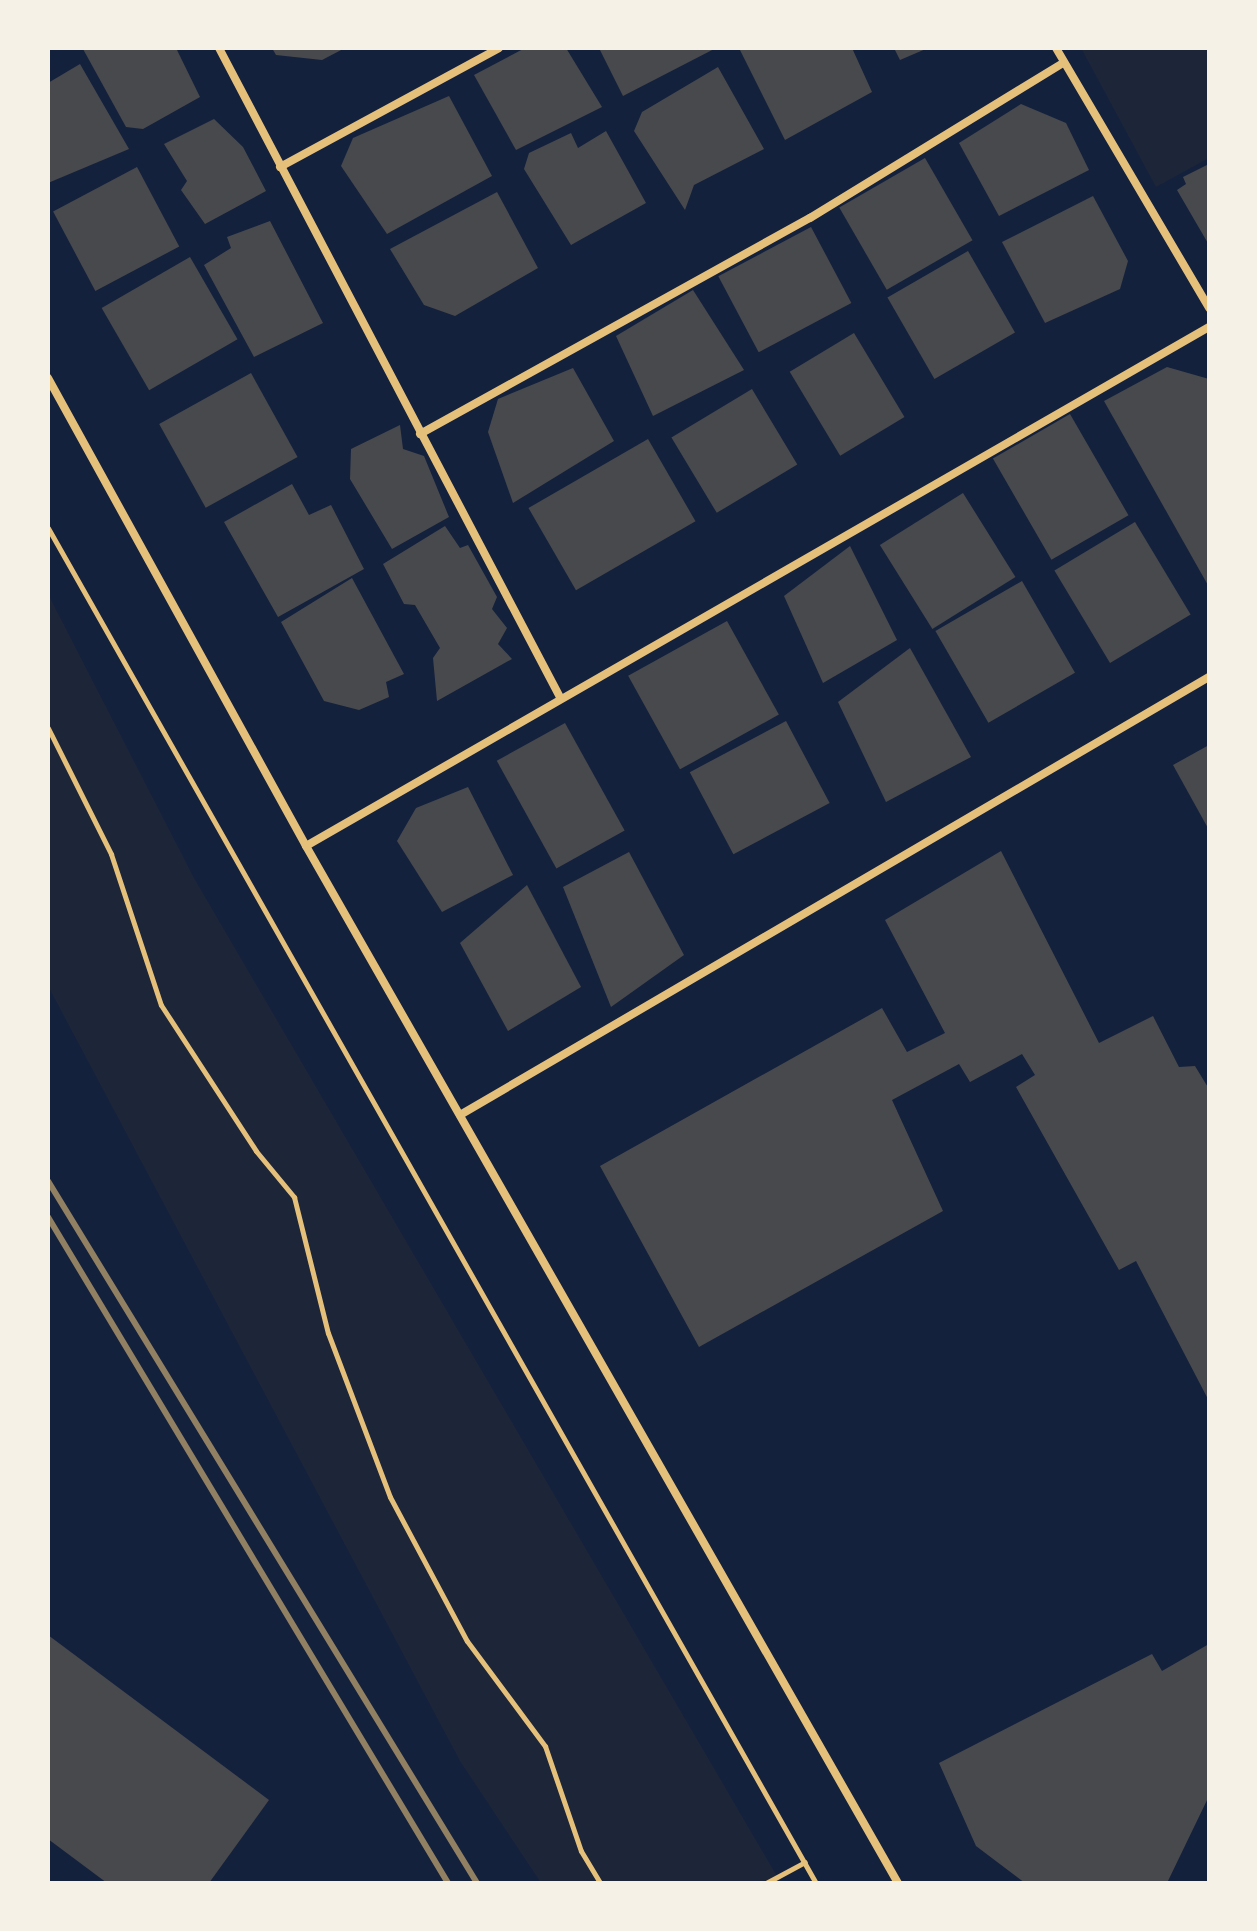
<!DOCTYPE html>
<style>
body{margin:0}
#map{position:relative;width:1257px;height:1931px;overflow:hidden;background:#14213d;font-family:"Exo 2",sans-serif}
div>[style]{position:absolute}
.green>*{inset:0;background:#1d2539}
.building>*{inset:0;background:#48494c;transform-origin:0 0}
.path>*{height:5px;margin:-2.5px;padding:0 2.5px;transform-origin:2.5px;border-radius:2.5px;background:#e5c07b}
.minor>*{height:8px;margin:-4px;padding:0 4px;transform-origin:4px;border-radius:4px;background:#e5c07b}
.rail>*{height:6px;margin:-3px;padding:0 3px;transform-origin:3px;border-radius:3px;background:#918062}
span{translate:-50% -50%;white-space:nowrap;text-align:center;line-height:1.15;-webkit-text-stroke:8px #f6f1e7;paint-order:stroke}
.frame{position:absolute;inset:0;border:50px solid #f6f1e7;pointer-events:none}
</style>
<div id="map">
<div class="green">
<i style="clip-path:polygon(1081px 48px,1209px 48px,1209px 158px,1156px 187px)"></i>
<i style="clip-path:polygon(48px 594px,194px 878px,781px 1883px,541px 1883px,460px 1761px,48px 986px)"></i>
</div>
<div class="building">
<i style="clip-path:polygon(176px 48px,200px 97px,143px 129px,126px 127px,83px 49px)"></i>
<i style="clip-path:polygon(272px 48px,345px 48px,322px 60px,276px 55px)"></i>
<i style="clip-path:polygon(525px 48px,566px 48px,602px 107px,516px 150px,474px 75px)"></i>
<i style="clip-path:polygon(599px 48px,716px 48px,623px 96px)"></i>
<i style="clip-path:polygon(739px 48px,852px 48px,872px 92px,785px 140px)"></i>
<i style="clip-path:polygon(894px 48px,928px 48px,900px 60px)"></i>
<i style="clip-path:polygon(80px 64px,129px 149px,48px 183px,48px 83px)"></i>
<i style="clip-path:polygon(718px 67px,764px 149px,694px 185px,685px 210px,634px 131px,642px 112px)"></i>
<i style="clip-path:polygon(449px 96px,492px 176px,387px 234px,341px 166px,353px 138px)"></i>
<i style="clip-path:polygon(1021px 104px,1066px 123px,1089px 170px,999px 216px,959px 143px)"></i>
<i style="clip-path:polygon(214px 119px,243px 147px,266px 191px,205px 224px,181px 190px,187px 181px,164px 144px)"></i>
<i style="clip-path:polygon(606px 131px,646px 203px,571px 245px,524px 169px,529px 153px,571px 133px,578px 148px)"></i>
<i style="left:925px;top:158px;width:95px;height:99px;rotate:60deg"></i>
<i style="clip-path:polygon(1209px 164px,1209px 245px,1177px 190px,1186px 184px,1183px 177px)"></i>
<i style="left:137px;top:167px;width:90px;height:95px;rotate:62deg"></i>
<i style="clip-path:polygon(497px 192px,538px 268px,455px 316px,424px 305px,390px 249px)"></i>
<i style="clip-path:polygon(1093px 196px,1128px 261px,1120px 289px,1045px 323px,1002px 242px)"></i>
<i style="clip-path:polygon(270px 221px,323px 323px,254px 357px,204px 265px,231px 248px,227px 237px)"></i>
<i style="left:811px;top:227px;width:86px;height:105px;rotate:62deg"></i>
<i style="left:968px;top:251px;width:94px;height:93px;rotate:60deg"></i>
<i style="left:190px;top:257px;width:95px;height:102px;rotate:60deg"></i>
<i style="clip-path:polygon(693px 290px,744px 370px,653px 416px,616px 336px)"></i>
<i style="left:854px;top:333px;width:98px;height:75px;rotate:59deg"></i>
<i style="clip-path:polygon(1167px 367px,1209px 379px,1209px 587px,1104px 401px)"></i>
<i style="clip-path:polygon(573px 368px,614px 441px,513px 503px,488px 432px,498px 399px)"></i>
<i style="left:251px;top:373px;width:96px;height:105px;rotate:61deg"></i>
<i style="left:752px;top:389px;width:88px;height:94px;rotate:59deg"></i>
<i style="left:1070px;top:414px;width:117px;height:89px;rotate:60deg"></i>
<i style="clip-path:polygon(400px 425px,403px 449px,424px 456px,449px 517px,392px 549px,350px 479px,351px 449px)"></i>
<i style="left:648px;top:439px;width:95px;height:138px;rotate:60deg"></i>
<i style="clip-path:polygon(292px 484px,309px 515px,331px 505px,364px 569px,278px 617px,224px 522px)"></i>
<i style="left:963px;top:493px;width:99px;height:98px;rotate:58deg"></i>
<i style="left:1135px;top:522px;width:108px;height:94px;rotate:59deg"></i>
<i style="clip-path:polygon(445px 526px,460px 548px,468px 545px,497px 597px,492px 609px,507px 628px,498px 644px,512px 659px,437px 701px,433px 658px,440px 648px,415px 605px,404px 604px,383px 564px)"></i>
<i style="clip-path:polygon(850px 546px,897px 640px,823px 683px,784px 596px)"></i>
<i style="clip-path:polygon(352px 578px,404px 674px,386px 682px,389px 697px,359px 710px,324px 701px,281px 622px)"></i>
<i style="left:1022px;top:581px;width:106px;height:100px;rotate:60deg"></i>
<i style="left:727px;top:621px;width:107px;height:113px;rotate:61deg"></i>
<i style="clip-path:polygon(910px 648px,971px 757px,886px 802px,838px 702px)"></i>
<i style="left:786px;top:721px;width:93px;height:109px;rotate:62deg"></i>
<i style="left:565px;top:723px;width:123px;height:78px;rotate:61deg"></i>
<i style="clip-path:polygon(1209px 745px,1209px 830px,1173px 765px)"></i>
<i style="clip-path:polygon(468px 787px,513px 875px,442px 912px,397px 841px,416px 808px)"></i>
<i style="clip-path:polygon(1001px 851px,1099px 1043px,1153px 1016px,1179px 1067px,1195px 1066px,1209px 1089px,1209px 1401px,1136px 1261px,1119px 1270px,1016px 1087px,1035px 1075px,1022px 1054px,970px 1082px,959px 1064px,892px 1100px,943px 1211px,699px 1347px,600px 1166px,882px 1008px,907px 1052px,945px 1033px,885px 920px)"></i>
<i style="clip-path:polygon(629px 852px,684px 955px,611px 1007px,563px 887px)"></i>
<i style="clip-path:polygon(527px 885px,581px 987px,508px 1031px,460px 943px)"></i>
<i style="clip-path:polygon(48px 1635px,269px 1800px,209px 1883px,107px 1883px,48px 1839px)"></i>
<i style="clip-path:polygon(1209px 1644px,1209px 1796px,1167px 1883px,1025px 1883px,976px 1846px,939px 1763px,1152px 1654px,1162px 1671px)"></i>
</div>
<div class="path">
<i style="left:48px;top:528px;width:1558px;rotate:60.46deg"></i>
<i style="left:48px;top:728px;width:141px;rotate:63.4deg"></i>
<i style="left:111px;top:854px;width:159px;rotate:71.7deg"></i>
<i style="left:161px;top:1005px;width:174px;rotate:56.9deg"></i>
<i style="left:256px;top:1151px;width:60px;rotate:50.4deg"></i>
<i style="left:294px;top:1197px;width:140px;rotate:76deg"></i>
<i style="left:328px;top:1333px;width:175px;rotate:69.3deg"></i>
<i style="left:390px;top:1497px;width:163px;rotate:61.9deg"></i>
<i style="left:467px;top:1641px;width:131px;rotate:53.4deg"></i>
<i style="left:545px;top:1746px;width:111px;rotate:71.1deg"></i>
<i style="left:581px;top:1851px;width:37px;rotate:59deg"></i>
<i style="left:766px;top:1883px;width:44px;rotate:-28.3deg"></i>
</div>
<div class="minor">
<i style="left:219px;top:48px;width:735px;rotate:62.29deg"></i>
<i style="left:1056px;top:48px;width:302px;rotate:59.5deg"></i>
<i style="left:280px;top:167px;width:249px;rotate:-28.5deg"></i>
<i style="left:48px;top:378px;width:534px;rotate:61.13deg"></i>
<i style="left:306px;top:846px;width:1194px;rotate:60.28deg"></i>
<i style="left:420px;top:434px;width:446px;rotate:-29deg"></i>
<i style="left:810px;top:218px;width:297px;rotate:-31.5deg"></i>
<i style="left:306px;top:846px;width:1042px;rotate:-29.89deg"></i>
<i style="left:460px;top:1115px;width:868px;rotate:-30.32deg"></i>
</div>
<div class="rail">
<i style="left:48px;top:1181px;width:823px;rotate:58.57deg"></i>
<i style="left:48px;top:1217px;width:777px;rotate:59.01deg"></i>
</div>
<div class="frame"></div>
</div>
